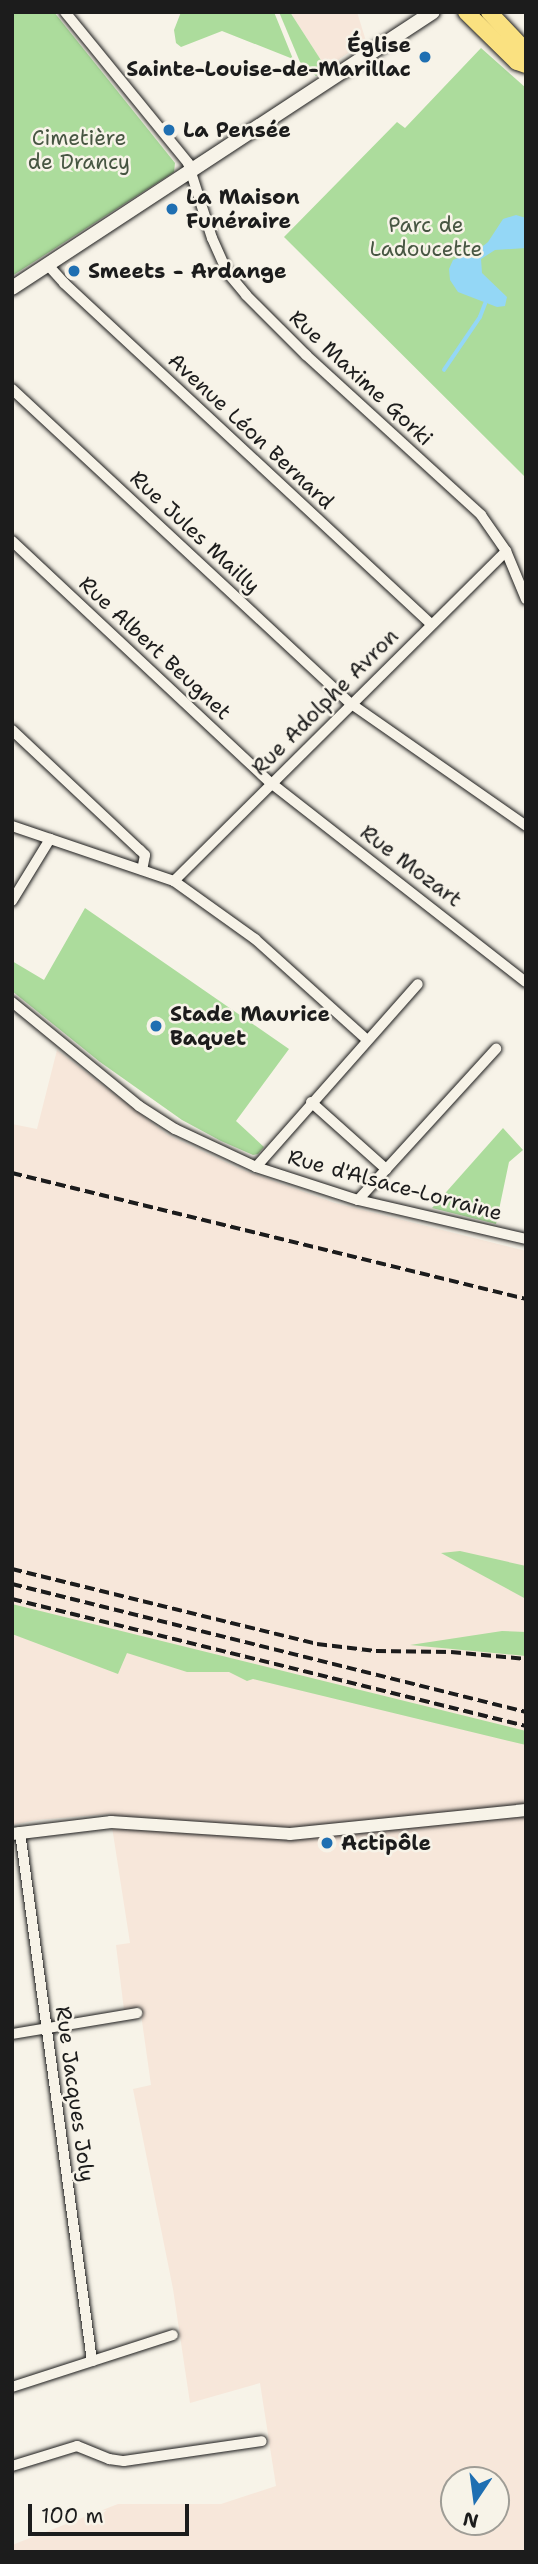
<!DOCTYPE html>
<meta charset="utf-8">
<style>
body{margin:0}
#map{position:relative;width:538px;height:2564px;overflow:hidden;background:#f7f3e8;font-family:"Shantell Sans",sans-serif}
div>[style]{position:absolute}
.built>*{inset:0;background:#f7e7da}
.green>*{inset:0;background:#acdc9c}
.water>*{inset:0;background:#94d7f6}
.stream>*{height:3.5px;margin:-1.75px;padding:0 1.75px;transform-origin:1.75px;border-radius:1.75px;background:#94d7f6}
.roads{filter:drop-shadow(0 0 2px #1c1c1c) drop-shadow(0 0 2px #1c1c1c)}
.minor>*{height:10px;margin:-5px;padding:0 5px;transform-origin:5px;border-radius:5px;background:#f7f3e8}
.tertiary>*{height:12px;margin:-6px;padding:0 6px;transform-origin:6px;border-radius:6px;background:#f7f3e8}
.secondary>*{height:14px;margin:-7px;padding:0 7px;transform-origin:7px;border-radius:7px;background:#f7f3e8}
.primary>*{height:16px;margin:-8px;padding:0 8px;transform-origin:8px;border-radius:8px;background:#fae180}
.rail>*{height:3.5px;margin-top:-1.75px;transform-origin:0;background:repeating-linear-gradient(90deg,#1c1c1c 0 10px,transparent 0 15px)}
.dots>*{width:19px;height:19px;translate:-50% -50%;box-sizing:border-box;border:4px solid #f7f3e8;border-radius:50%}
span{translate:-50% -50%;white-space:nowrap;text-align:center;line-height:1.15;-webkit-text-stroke:5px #f7f3e8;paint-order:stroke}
.poi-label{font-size:21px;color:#1c1c1c;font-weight:700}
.right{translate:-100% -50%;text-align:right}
.left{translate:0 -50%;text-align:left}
.park-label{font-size:21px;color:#475642}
.street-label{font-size:21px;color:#1c1c1c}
.frame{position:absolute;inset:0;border:14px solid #1c1c1c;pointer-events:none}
.north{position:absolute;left:440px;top:2466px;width:70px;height:70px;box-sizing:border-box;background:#f7f3e8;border:2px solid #9f9d96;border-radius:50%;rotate:193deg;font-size:19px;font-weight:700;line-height:28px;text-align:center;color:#1c1c1c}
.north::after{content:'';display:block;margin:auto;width:24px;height:32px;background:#1f6fb2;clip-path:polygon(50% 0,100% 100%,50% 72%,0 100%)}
.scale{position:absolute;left:28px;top:2504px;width:161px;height:32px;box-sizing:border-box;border:4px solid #1c1c1c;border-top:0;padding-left:9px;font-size:21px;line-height:24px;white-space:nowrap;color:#1c1c1c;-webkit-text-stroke:5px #f7f3e8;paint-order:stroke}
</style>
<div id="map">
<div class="built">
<i style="clip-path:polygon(290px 12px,357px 12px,366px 41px,326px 68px)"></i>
<i style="clip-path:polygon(evenodd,57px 1050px,168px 1135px,240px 1169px,335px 1203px,526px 1251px,526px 2552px,12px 2552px,12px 2545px,118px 2504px,221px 2504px,276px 2486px,260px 2383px,190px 2403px,173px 2289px,133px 2089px,151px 2085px,140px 2007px,124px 2010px,116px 1945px,130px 1943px,110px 1814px,37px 1820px,12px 1825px,12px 1124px,37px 1129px,57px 1050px,454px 2480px,496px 2480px,496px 2522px,454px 2522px,454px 2480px)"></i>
</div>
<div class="green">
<i style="clip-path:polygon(12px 12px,54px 12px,175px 163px,174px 172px,12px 276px)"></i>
<i style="clip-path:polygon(181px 12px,274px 12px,293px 59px,222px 31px,181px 47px,176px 43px,174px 30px)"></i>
<i style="clip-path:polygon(279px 12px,290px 12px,326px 68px,316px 76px,300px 62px)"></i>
<i style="clip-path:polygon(481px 48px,526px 88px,526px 478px,284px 237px,397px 122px,405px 128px)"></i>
<i style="clip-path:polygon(85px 908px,289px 1049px,236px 1121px,264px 1147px,258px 1154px,253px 1155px,221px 1141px,182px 1120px,100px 1062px,12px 991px,12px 961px,44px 980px)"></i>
<i style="clip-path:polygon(503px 1128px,523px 1150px,509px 1162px,496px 1224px,432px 1208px)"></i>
<i style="clip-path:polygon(460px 1551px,526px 1566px,526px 1599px,441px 1553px)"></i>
<i style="clip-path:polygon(12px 1604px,526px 1731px,526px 1745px,253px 1679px,247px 1681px,229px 1672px,187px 1672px,127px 1653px,118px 1674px,12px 1634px)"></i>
<i style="clip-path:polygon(502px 1631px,526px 1632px,526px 1656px,410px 1645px)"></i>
</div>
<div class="water">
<i style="clip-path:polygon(516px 215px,526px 218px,526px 248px,495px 250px,481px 259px,482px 273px,507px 297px,505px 306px,497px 307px,458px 292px,450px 280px,449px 269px,453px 260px,478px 250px,488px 242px,503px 219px)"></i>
</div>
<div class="stream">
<i style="left:444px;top:370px;width:64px;rotate:-55.8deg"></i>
<i style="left:480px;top:317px;width:14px;rotate:-69deg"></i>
</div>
<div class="roads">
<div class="minor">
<i style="left:65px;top:12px;width:195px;rotate:50.8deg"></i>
<i style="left:188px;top:163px;width:79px;rotate:72.3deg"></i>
<i style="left:212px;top:238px;width:37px;rotate:66deg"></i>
<i style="left:227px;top:272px;width:30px;rotate:50deg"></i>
<i style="left:246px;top:295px;width:85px;rotate:45deg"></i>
<i style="left:306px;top:355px;width:237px;rotate:42.4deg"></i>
<i style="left:481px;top:515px;width:44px;rotate:55.2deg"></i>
<i style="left:506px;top:551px;width:52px;rotate:67.4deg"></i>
<i style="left:48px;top:265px;width:24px;rotate:48deg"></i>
<i style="left:64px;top:283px;width:500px;rotate:42.9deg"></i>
<i style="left:12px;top:389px;width:461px;rotate:42.9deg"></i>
<i style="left:350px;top:703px;width:215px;rotate:34.9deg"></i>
<i style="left:12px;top:541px;width:354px;rotate:43.1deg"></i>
<i style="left:271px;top:783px;width:323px;rotate:38deg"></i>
<i style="left:12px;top:730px;width:175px;rotate:43.2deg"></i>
<i style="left:140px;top:850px;width:7px;rotate:45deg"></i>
<i style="left:145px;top:855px;width:15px;rotate:101deg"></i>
<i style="left:12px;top:826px;width:171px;rotate:18.8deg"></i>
<i style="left:174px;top:881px;width:100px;rotate:35.6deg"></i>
<i style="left:255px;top:939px;width:151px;rotate:42deg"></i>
<i style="left:174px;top:881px;width:468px;rotate:-44.8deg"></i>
<i style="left:12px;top:901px;width:73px;rotate:-58.5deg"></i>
<i style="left:12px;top:1002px;width:164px;rotate:39.3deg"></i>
<i style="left:139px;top:1106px;width:43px;rotate:32.6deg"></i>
<i style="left:175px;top:1129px;width:89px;rotate:25.1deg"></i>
<i style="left:256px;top:1167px;width:107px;rotate:17.9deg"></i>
<i style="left:358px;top:1200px;width:172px;rotate:13.1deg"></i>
<i style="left:311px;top:1102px;width:101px;rotate:41.8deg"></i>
<i style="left:256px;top:1167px;width:244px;rotate:-48.5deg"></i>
<i style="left:358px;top:1200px;width:205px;rotate:-47.6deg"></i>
<i style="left:20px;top:1832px;width:534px;rotate:82.25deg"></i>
<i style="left:12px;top:2034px;width:127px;rotate:-9.5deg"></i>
<i style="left:12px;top:2387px;width:169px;rotate:-17.9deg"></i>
<i style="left:12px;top:2466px;width:68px;rotate:-17.1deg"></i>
<i style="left:77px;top:2446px;width:35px;rotate:22deg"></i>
<i style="left:109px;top:2459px;width:15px;rotate:8deg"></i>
<i style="left:124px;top:2461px;width:139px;rotate:-8.2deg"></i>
</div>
<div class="tertiary">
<i style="left:12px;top:1834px;width:100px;rotate:-6.9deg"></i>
<i style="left:111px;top:1822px;width:179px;rotate:3.8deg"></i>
<i style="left:290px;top:1834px;width:237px;rotate:-5.8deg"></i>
</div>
<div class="secondary">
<i style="left:12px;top:288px;width:503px;rotate:-33.25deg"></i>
</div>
<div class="primary">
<i style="left:466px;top:12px;width:71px;rotate:44.4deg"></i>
<i style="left:517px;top:62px;width:9px;rotate:18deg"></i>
<i style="left:489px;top:12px;width:54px;rotate:46.5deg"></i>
</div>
</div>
<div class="rail">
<i style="left:12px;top:1173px;width:529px;rotate:13.77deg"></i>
<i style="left:12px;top:1569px;width:314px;rotate:13.8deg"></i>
<i style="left:317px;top:1644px;width:59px;rotate:6.8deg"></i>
<i style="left:376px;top:1651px;width:75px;rotate:0.8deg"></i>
<i style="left:451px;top:1652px;width:75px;rotate:5.3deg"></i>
<i style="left:12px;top:1584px;width:530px;rotate:13.98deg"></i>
<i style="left:12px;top:1599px;width:529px;rotate:13.88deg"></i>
</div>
<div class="dots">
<i style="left:425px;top:57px;background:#1f6fb2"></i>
<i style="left:169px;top:130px;background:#1f6fb2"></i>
<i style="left:172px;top:209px;background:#1f6fb2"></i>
<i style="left:74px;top:271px;background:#1f6fb2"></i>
<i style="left:156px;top:1026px;background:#1f6fb2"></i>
<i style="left:327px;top:1843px;background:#1f6fb2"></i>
</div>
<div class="poi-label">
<span class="right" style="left:411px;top:57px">Église<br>Sainte-Louise-de-Marillac</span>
<span class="left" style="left:183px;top:130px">La Pensée</span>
<span class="left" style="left:186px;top:209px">La Maison<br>Funéraire</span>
<span class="left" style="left:88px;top:271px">Smeets - Ardange</span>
<span class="left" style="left:170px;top:1026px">Stade Maurice<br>Baquet</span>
<span class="left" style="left:341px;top:1843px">Actipôle</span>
</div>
<div class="park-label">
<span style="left:79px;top:150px">Cimetière<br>de Drancy</span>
<span style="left:426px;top:237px">Parc de<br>Ladoucette</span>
</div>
<div class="street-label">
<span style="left:361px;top:378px;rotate:43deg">Rue Maxime Gorki</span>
<span style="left:251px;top:431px;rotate:43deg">Avenue Léon Bernard</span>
<span style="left:195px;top:532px;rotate:43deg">Rue Jules Mailly</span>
<span style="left:155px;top:648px;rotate:43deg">Rue Albert Beugnet</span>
<span style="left:325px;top:702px;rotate:-45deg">Rue Adolphe Avron</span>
<span style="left:411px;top:866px;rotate:37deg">Rue Mozart</span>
<span style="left:395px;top:1185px;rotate:15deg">Rue d'Alsace-Lorraine</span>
<span style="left:75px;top:2094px;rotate:82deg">Rue Jacques Joly</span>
</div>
<div class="frame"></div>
<div class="north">N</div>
<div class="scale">100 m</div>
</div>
